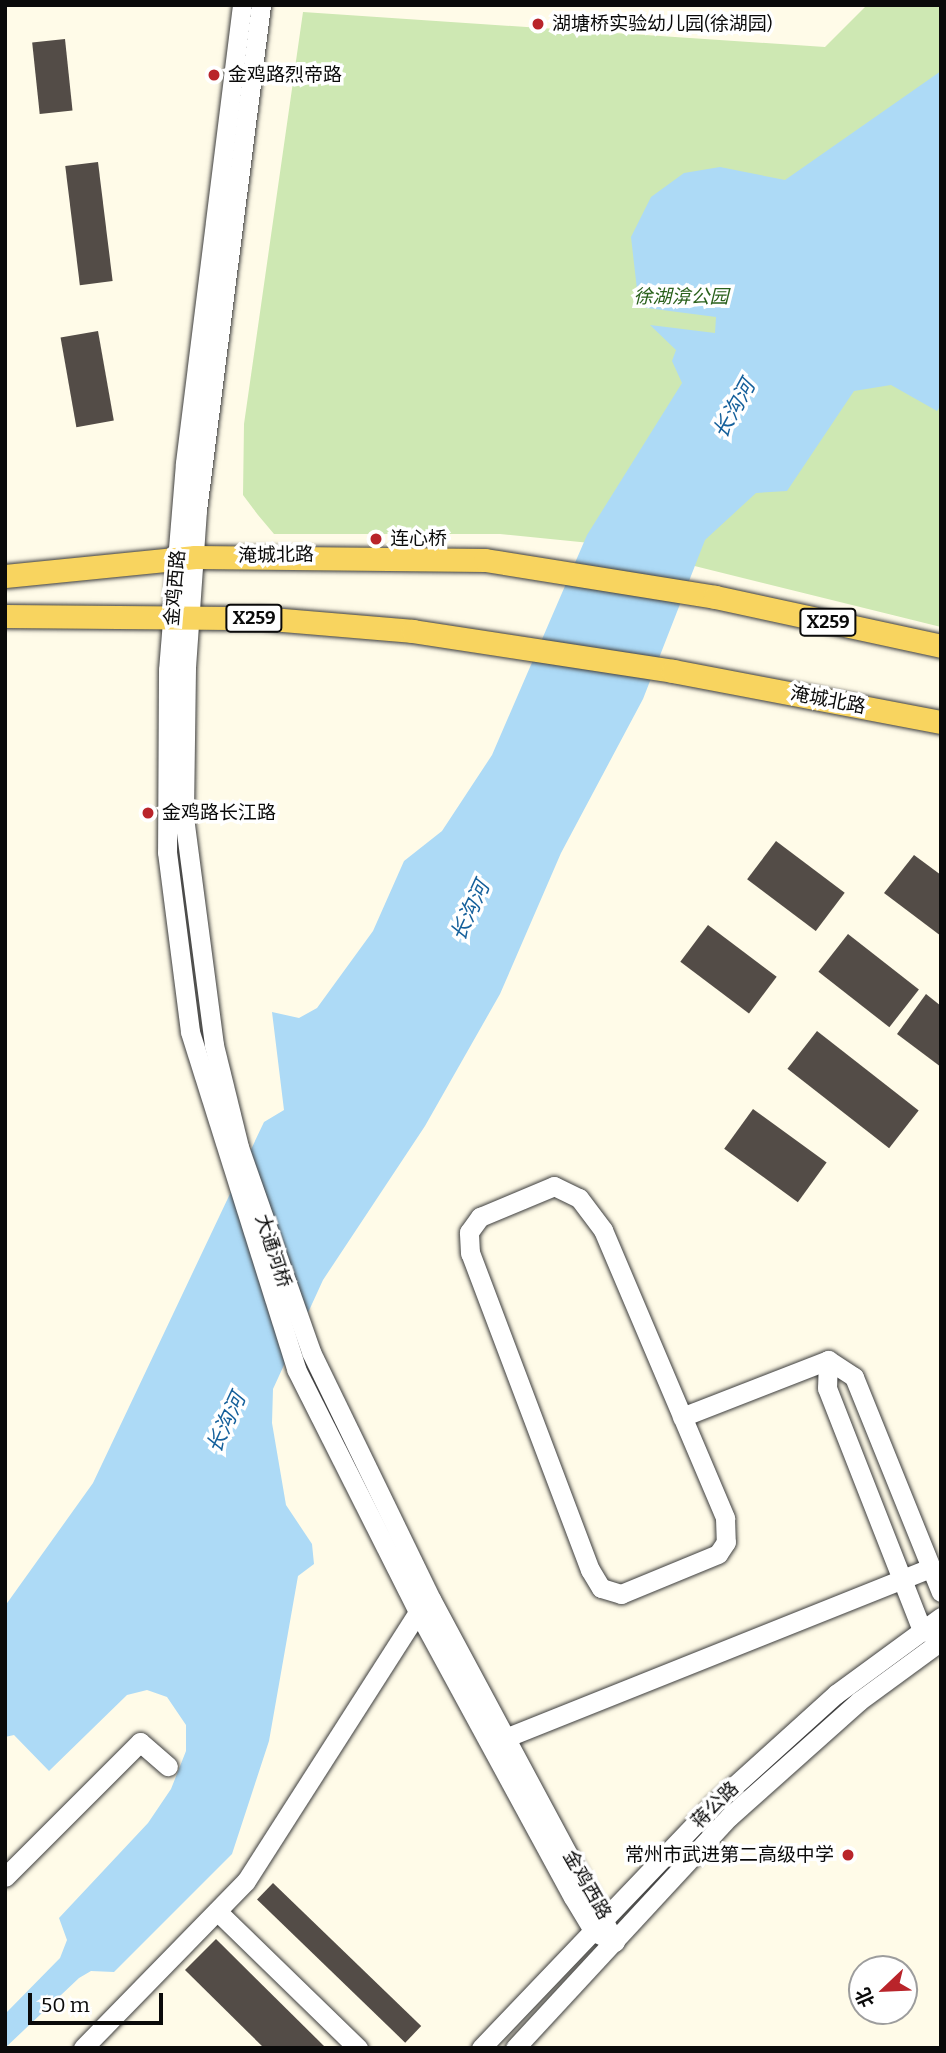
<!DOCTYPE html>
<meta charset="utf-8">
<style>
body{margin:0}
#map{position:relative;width:946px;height:2053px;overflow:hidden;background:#fffbe8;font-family:Bitter,"Noto Sans SC",serif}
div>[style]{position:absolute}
.green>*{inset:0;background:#cee8b3}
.water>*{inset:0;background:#addaf6}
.building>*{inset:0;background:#534c47;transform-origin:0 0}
.roads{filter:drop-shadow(0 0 2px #3d3d3d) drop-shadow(0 0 2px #3d3d3d)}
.minor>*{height:19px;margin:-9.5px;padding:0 9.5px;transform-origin:9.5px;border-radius:9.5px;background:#fff}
.major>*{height:23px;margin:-11.5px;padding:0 11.5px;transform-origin:11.5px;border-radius:11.5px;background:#f8d45f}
.dots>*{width:19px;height:19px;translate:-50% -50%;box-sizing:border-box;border:4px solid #fff;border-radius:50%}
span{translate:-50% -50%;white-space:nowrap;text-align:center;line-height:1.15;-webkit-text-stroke:7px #fff;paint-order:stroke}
.shield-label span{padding:2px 5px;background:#fff;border:2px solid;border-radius:5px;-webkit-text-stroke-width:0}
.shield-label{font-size:18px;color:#0a0a0a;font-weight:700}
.poi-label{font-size:19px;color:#0a0a0a}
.left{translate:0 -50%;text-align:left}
.right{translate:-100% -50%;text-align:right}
.park-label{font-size:19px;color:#2a611c;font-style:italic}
.street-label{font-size:19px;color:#0a0a0a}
.water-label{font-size:21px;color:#15609b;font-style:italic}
.frame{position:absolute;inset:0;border:7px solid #0a0a0a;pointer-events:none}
.north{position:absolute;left:848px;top:1955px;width:70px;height:70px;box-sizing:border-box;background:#fff;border:2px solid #9d9d9d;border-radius:50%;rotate:247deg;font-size:19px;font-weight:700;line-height:28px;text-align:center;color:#0a0a0a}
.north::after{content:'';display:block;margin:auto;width:24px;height:32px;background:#b9242a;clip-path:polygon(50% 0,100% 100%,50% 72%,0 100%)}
.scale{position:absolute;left:28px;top:1993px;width:135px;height:32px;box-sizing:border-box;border:4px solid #0a0a0a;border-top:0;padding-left:9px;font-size:21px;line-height:24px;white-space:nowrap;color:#0a0a0a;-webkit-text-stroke:5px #fff;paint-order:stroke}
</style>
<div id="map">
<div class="green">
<i style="clip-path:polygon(867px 5px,941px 5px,941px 627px,610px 545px,500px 534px,274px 534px,258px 515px,243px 495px,244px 424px,303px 12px,825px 47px)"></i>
</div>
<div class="water">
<i style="clip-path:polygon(941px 71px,941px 405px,937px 411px,891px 385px,854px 391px,787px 491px,756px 493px,705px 540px,643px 699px,561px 853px,500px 994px,425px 1126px,323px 1280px,273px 1389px,272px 1423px,286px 1505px,312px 1544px,314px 1564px,298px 1576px,269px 1741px,232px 1854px,114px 1972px,91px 1971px,79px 1978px,5px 2048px,5px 2014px,60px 1958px,67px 1940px,59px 1918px,148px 1823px,171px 1789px,186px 1751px,186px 1725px,167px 1697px,147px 1690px,127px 1695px,49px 1771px,14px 1735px,5px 1737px,5px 1606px,93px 1483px,264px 1122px,284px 1110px,272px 1012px,299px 1018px,317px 1008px,373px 931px,404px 861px,442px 831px,492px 755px,587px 535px,682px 383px,672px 361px,676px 350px,650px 325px,715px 333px,716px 317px,639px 307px,631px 237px,651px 197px,684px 173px,720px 167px,785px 180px)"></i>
</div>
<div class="building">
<i style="left:65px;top:39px;width:72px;height:33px;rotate:84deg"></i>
<i style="left:98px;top:162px;width:120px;height:33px;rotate:83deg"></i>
<i style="left:98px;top:331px;width:91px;height:38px;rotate:80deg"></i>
<i style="left:776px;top:841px;width:86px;height:48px;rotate:37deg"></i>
<i style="clip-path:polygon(914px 855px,941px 875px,941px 936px,884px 893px)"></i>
<i style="left:708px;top:925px;width:86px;height:46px;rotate:37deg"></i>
<i style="left:848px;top:934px;width:90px;height:48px;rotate:38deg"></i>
<i style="clip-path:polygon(926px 994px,941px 1006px,941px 1067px,897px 1034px)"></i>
<i style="left:817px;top:1031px;width:129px;height:48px;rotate:38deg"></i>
<i style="left:753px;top:1109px;width:91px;height:49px;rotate:36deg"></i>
<i style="left:273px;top:1883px;width:206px;height:23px;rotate:44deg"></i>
<i style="clip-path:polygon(216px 1939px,326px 2048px,264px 2048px,185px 1970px)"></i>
</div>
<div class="roads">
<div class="minor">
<i style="left:242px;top:5px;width:462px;rotate:97.1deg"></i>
<i style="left:185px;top:463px;width:208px;rotate:94.7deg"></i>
<i style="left:168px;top:670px;width:182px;rotate:90.3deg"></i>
<i style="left:167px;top:852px;width:181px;rotate:82.7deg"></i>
<i style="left:190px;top:1032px;width:353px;rotate:72.5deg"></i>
<i style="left:296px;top:1369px;width:272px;rotate:63.3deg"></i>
<i style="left:418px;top:1612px;width:324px;rotate:61.5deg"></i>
<i style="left:573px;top:1897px;width:41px;rotate:59deg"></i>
<i style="left:594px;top:1932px;width:23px;rotate:25deg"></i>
<i style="left:261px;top:5px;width:509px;rotate:97.22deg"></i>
<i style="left:197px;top:510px;width:158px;rotate:94deg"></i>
<i style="left:186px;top:668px;width:149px;rotate:90.8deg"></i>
<i style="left:184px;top:817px;width:230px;rotate:82.5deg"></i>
<i style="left:214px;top:1045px;width:105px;rotate:76.2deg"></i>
<i style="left:239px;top:1147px;width:217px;rotate:70.6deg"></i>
<i style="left:311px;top:1352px;width:275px;rotate:64.1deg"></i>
<i style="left:431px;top:1599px;width:389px;rotate:61.8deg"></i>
<i style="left:554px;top:1186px;width:28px;rotate:26deg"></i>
<i style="left:579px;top:1198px;width:40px;rotate:53deg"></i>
<i style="left:603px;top:1230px;width:313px;rotate:67deg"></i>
<i style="left:725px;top:1518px;width:24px;rotate:88deg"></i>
<i style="left:726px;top:1542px;width:14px;rotate:124deg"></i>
<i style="left:718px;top:1554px;width:105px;rotate:157.6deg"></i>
<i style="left:621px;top:1594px;width:21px;rotate:-163deg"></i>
<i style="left:601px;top:1588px;width:21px;rotate:-121deg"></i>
<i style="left:590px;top:1570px;width:339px;rotate:-110.7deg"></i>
<i style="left:470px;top:1253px;width:21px;rotate:-93deg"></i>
<i style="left:469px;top:1232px;width:19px;rotate:-54deg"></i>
<i style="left:480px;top:1217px;width:80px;rotate:-22.7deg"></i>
<i style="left:828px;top:1360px;width:28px;rotate:92deg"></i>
<i style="left:827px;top:1388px;width:260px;rotate:68.6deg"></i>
<i style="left:922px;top:1630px;width:12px;rotate:20deg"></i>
<i style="left:828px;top:1360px;width:31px;rotate:33deg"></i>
<i style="left:854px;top:1377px;width:232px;rotate:68deg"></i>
<i style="left:682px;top:1417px;width:157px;rotate:-21.3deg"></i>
<i style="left:495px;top:1742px;width:469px;rotate:-21.8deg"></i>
<i style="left:5px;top:1877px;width:191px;rotate:-45deg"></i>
<i style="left:140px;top:1742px;width:37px;rotate:41deg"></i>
<i style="left:217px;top:1911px;width:197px;rotate:44.2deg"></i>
<i style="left:83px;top:2048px;width:233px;rotate:-45.7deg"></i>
<i style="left:246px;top:1881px;width:319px;rotate:-57.4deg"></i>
<i style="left:481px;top:2048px;width:336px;rotate:-46.3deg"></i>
<i style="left:713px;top:1805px;width:166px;rotate:-42.1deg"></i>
<i style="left:836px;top:1694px;width:130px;rotate:-36.3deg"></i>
<i style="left:515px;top:2048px;width:315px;rotate:-47.2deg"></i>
<i style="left:729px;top:1817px;width:174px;rotate:-41.7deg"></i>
<i style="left:859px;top:1701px;width:102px;rotate:-36.2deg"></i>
</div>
<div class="major">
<i style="left:5px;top:576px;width:191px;rotate:-5.7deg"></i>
<i style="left:195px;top:557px;width:290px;rotate:0.6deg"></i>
<i style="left:485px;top:560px;width:233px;rotate:9.1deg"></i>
<i style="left:715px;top:597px;width:231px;rotate:12.2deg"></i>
<i style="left:5px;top:616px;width:254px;rotate:0.5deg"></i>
<i style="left:259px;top:618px;width:155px;rotate:4.8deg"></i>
<i style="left:413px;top:631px;width:263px;rotate:8.7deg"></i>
<i style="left:673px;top:671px;width:273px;rotate:10.8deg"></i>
</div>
</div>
<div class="dots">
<i style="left:538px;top:24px;background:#b9242a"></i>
<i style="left:214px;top:75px;background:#b9242a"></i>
<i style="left:376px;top:539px;background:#b9242a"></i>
<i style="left:148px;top:813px;background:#b9242a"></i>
<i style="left:848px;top:1855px;background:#b9242a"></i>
</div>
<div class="shield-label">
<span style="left:254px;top:618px">X259</span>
<span style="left:828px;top:622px">X259</span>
</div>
<div class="poi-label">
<span class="left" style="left:552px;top:24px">湖塘桥实验幼儿园(徐湖园)</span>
<span class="left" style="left:228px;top:75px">金鸡路烈帝路</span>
<span class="left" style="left:390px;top:539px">连心桥</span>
<span class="left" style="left:162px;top:813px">金鸡路长江路</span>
<span class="right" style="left:834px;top:1855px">常州市武进第二高级中学</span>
</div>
<div class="park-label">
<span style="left:681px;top:297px">徐湖渰公园</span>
</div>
<div class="street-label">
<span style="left:276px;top:555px;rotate:-1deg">淹城北路</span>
<span style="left:175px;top:588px;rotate:-85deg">金鸡西路</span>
<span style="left:828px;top:700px;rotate:11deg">淹城北路</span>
<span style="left:273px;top:1251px;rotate:72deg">大通河桥</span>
<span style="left:715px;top:1805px;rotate:-44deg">蒋公路</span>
<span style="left:587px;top:1885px;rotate:60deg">金鸡西路</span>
</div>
<div class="water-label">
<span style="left:734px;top:409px;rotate:-61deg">长沟河</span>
<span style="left:470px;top:911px;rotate:-65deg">长沟河</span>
<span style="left:226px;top:1423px;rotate:-65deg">长沟河</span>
</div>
<div class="frame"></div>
<div class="north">北</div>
<div class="scale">50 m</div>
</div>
